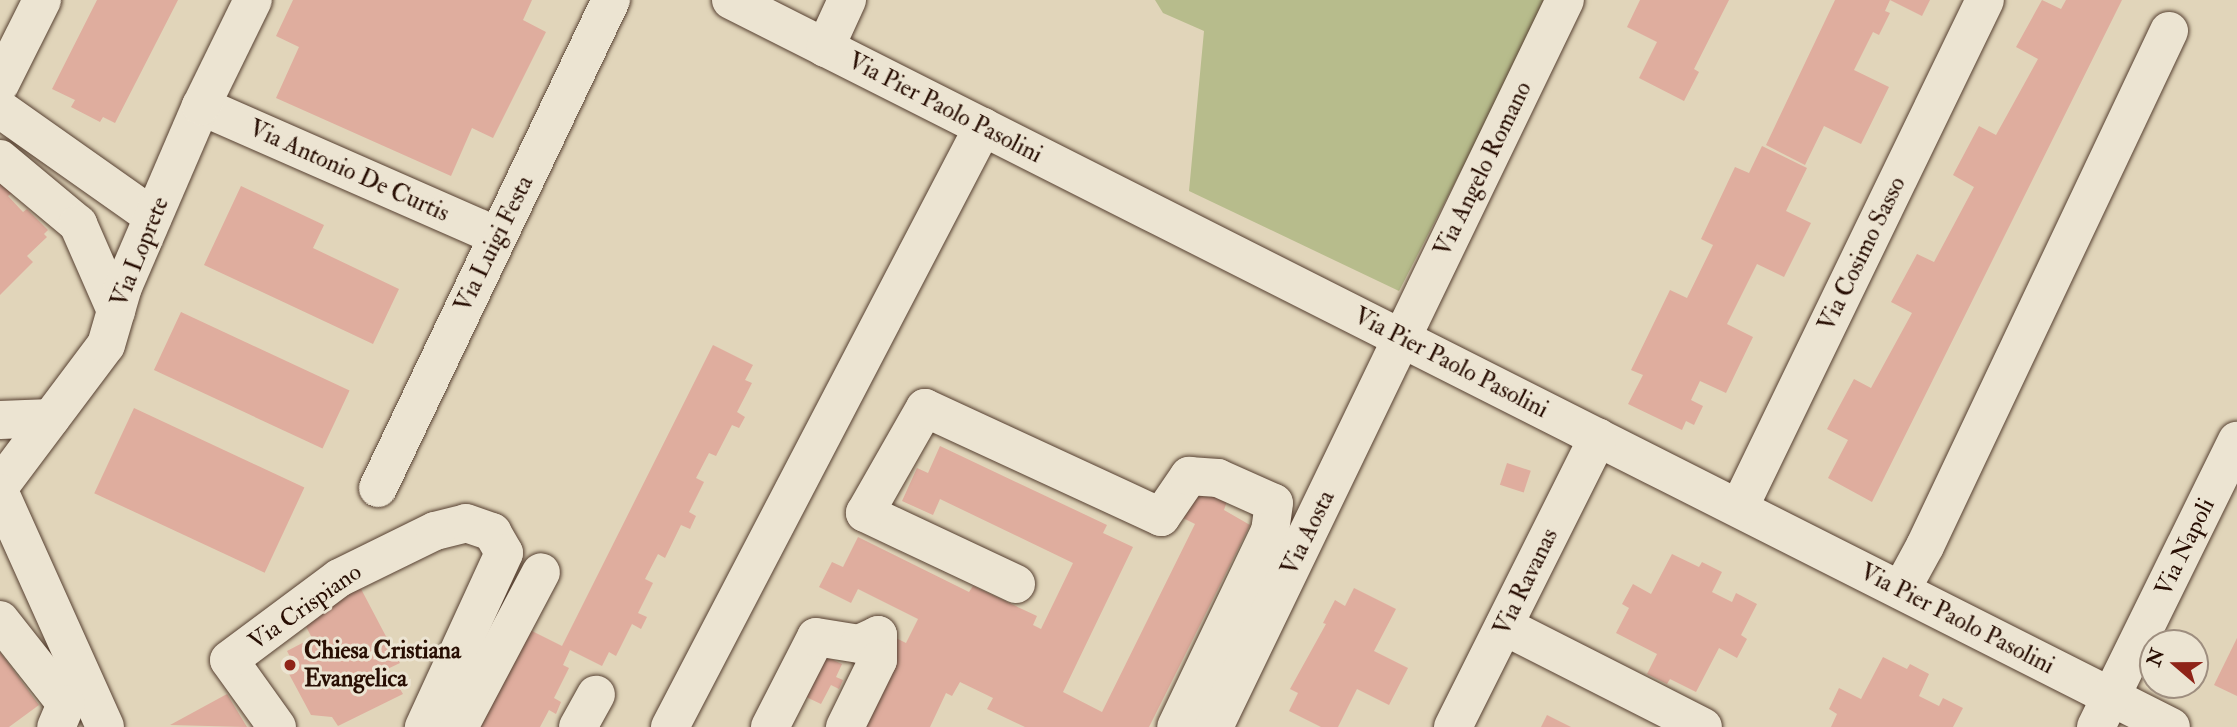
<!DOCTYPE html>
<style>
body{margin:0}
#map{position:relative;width:2237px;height:727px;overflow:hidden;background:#e1d5ba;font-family:"IM FELL Double Pica",serif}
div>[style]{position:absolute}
.green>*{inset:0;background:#b7bc8c}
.building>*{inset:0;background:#dfad9e;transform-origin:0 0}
.roads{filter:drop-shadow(0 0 2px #564031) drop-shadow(0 0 2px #564031)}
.minor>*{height:38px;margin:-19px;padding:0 19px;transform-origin:19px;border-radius:19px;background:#ece4d2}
.dots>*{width:19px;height:19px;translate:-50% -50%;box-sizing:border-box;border:4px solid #ece4d2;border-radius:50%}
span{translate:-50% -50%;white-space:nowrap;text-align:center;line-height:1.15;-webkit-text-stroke:6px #ece4d2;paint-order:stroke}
.street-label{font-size:24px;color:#280e03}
.poi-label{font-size:24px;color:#280e03;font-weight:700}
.left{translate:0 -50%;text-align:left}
.north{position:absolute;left:2139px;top:629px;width:70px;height:70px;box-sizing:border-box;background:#ece4d2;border:2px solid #9e8e7f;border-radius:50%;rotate:290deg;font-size:19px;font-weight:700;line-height:28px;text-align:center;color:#280e03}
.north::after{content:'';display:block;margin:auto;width:24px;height:32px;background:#8f2418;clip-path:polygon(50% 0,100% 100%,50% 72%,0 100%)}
</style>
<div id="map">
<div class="green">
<i style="clip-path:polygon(1155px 0,1549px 0,1399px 291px,1189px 191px,1204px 31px,1163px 13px)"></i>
</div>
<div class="building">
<i style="clip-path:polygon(97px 0,178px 0,115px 123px,103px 117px,100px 122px,71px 107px,75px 100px,52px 89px)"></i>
<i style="clip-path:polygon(293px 0,532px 0,523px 20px,546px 32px,493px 138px,472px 128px,451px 176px,276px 98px,299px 47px,276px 36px)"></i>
<i style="clip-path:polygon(1640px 0,1729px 0,1694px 69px,1699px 72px,1684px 101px,1639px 78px,1657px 42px,1627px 27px)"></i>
<i style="clip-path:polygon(1835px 0,1930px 0,1922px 16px,1890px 0,1885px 11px,1890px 13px,1879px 35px,1873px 32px,1854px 70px,1889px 87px,1861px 144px,1824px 126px,1805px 165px,1766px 145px)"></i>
<i style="clip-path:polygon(2042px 0,2061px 9px,2066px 0,2122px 0,1872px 502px,1828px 478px,1848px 440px,1827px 429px,1854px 379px,1871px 388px,1912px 313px,1891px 302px,1917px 254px,1934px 262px,1974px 187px,1953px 175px,1979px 126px,1996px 135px,2038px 59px,2016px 47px)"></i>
<i style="clip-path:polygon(1762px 146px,1807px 168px,1786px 211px,1811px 223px,1784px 277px,1757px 264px,1727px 324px,1753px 337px,1726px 393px,1700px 381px,1691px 400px,1703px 406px,1694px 425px,1686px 421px,1682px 430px,1628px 404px,1643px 375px,1631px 370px,1670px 290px,1687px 298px,1713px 245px,1701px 239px,1735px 167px,1749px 173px)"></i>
<i style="clip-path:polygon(0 180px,12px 193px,8px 196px,23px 212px,27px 209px,48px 230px,44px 234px,47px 237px,27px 256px,33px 262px,0 295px)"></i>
<i style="clip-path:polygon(241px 186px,324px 225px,313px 248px,399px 289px,373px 344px,204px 265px)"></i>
<i style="left:181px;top:312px;width:186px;height:64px;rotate:25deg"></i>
<i style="clip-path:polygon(713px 345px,753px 365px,745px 380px,752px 383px,737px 412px,745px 417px,739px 428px,732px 425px,716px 456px,709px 453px,696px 478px,704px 482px,689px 512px,696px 516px,690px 529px,681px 525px,665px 558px,658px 554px,645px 579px,653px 583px,638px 613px,647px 617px,641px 629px,632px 624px,616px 656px,609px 652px,602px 666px,570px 650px,563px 665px,569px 668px,554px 698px,561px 702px,556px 714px,549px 710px,540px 727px,481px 727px,530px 630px,562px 646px)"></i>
<i style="left:134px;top:408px;width:188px;height:94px;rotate:25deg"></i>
<i style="clip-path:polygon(940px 446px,1107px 525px,1103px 533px,1133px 547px,1063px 692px,1102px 712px,1195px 524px,1181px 517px,1196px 484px,1228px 498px,1224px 510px,1250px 525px,1149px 727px,1025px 727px,987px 709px,993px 698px,960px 682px,952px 696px,946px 693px,930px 727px,861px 727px,896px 638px,906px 643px,918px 619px,858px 589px,851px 603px,819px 587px,832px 562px,843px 567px,858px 537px,969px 592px,973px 586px,1037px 616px,1033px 625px,1041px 629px,1073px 563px,940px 499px,933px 515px,902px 501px,917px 468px,928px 473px)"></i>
<i style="left:1507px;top:463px;width:25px;height:23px;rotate:18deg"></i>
<i style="clip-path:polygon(1672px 554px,1699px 567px,1702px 562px,1722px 572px,1712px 592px,1732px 602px,1736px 593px,1757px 604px,1741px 635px,1747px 639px,1737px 658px,1719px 648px,1696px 692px,1670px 679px,1667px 684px,1647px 674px,1657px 654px,1616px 633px,1629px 608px,1622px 604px,1633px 584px,1651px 594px)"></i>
<i style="clip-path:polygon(360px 587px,400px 663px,381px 672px,389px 686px,396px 682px,403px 694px,338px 726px,332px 717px,311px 715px,289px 674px,297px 670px,287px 651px,312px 638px,301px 617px)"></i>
<i style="clip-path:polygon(1354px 588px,1396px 609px,1374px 651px,1408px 668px,1389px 705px,1357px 689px,1338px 727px,1321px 727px,1289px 711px,1298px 693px,1290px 689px,1326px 624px,1323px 623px,1335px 600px,1345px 606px)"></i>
<i style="clip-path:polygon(2237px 638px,2237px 696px,2214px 685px)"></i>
<i style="clip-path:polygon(0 652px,39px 705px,9px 727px,0 727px)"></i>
<i style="clip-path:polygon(822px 655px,842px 664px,836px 677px,843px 680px,839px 689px,831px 685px,821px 704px,802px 695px)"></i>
<i style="clip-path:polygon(1883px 657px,1907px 669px,1910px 664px,1929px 674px,1919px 696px,1939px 706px,1943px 698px,1963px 708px,1953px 727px,1831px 727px,1837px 714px,1829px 709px,1839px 688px,1861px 699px)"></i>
<i style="clip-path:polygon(227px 694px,247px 727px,170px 725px)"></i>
<i style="clip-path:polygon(1547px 715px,1571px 727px,1541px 727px)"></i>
</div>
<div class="roads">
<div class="minor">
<i style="left:731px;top:0;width:1613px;rotate:26.79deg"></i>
<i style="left:825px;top:48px;width:53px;rotate:-65.4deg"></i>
<i style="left:0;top:84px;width:94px;rotate:-63.4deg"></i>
<i style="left:201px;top:106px;width:323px;rotate:23.7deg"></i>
<i style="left:0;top:109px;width:187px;rotate:35.2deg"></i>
<i style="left:0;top:159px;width:102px;rotate:39.8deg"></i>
<i style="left:78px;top:224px;width:95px;rotate:66.4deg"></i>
<i style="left:0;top:420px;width:51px;rotate:-2.2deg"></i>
<i style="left:0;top:486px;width:176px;rotate:-53.1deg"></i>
<i style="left:106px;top:345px;width:60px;rotate:-73.7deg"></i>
<i style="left:123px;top:287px;width:197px;rotate:-66.7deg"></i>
<i style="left:201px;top:106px;width:118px;rotate:-63.9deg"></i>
<i style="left:378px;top:488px;width:541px;rotate:-64.48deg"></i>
<i style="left:0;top:493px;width:256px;rotate:65.8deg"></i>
<i style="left:1739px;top:508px;width:564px;rotate:-64.16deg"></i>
<i style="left:1016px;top:584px;width:167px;rotate:-154.8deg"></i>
<i style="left:865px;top:513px;width:121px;rotate:-60.3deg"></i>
<i style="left:925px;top:408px;width:260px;rotate:24.8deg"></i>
<i style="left:1161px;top:517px;width:50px;rotate:-55.7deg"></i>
<i style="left:1189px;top:476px;width:29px;rotate:4deg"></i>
<i style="left:1218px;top:478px;width:61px;rotate:24.1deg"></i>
<i style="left:1274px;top:503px;width:28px;rotate:98deg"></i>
<i style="left:1270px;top:531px;width:217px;rotate:115.6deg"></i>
<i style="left:1901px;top:590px;width:50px;rotate:-61.4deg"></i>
<i style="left:1925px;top:546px;width:570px;rotate:-64.65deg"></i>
<i style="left:0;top:620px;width:107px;rotate:51.8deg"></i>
<i style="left:66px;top:704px;width:25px;rotate:113deg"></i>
<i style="left:1504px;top:626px;width:223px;rotate:26.9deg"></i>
<i style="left:277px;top:727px;width:82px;rotate:-125.6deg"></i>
<i style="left:229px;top:660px;width:137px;rotate:-36.7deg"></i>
<i style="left:339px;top:578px;width:107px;rotate:-26.1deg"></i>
<i style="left:435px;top:531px;width:32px;rotate:-14deg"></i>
<i style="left:466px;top:523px;width:28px;rotate:19deg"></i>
<i style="left:492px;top:532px;width:24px;rotate:60deg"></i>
<i style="left:504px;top:553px;width:192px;rotate:114.7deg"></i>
<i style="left:459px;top:727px;width:175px;rotate:-62.1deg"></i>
<i style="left:578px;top:727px;width:37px;rotate:-61deg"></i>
<i style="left:670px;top:727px;width:677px;rotate:-62.45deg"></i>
<i style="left:770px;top:727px;width:101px;rotate:-62.9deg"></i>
<i style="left:816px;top:637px;width:44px;rotate:9.2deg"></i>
<i style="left:859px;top:644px;width:21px;rotate:-25deg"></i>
<i style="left:878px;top:635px;width:25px;rotate:90deg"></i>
<i style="left:878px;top:660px;width:75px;rotate:116.2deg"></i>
<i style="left:1214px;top:727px;width:807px;rotate:-64.23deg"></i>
<i style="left:1453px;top:727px;width:324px;rotate:-63.4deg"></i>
<i style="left:2096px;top:727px;width:319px;rotate:-63.8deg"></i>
</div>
</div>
<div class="dots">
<i style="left:290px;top:665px;background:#8f2418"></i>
</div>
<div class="street-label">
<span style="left:945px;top:108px;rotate:27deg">Via Pier Paolo Pasolini</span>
<span style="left:1483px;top:169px;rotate:-64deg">Via Angelo Romano</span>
<span style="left:349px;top:171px;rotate:24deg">Via Antonio De Curtis</span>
<span style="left:494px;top:244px;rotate:-64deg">Via Luigi Festa</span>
<span style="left:140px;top:252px;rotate:-68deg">Via Loprete</span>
<span style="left:1862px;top:254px;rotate:-64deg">Via Cosimo Sasso</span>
<span style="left:1451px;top:363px;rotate:27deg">Via Pier Paolo Pasolini</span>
<span style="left:1308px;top:533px;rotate:-64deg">Via Aosta</span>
<span style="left:2185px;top:547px;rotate:-64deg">Via Napoli</span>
<span style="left:1526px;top:582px;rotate:-64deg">Via Ravanas</span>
<span style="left:305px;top:607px;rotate:-35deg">Via Crispiano</span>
<span style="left:1957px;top:619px;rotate:27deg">Via Pier Paolo Pasolini</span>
</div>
<div class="poi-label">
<span class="left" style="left:304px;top:665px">Chiesa Cristiana<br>Evangelica</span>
</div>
<div class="north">N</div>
</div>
